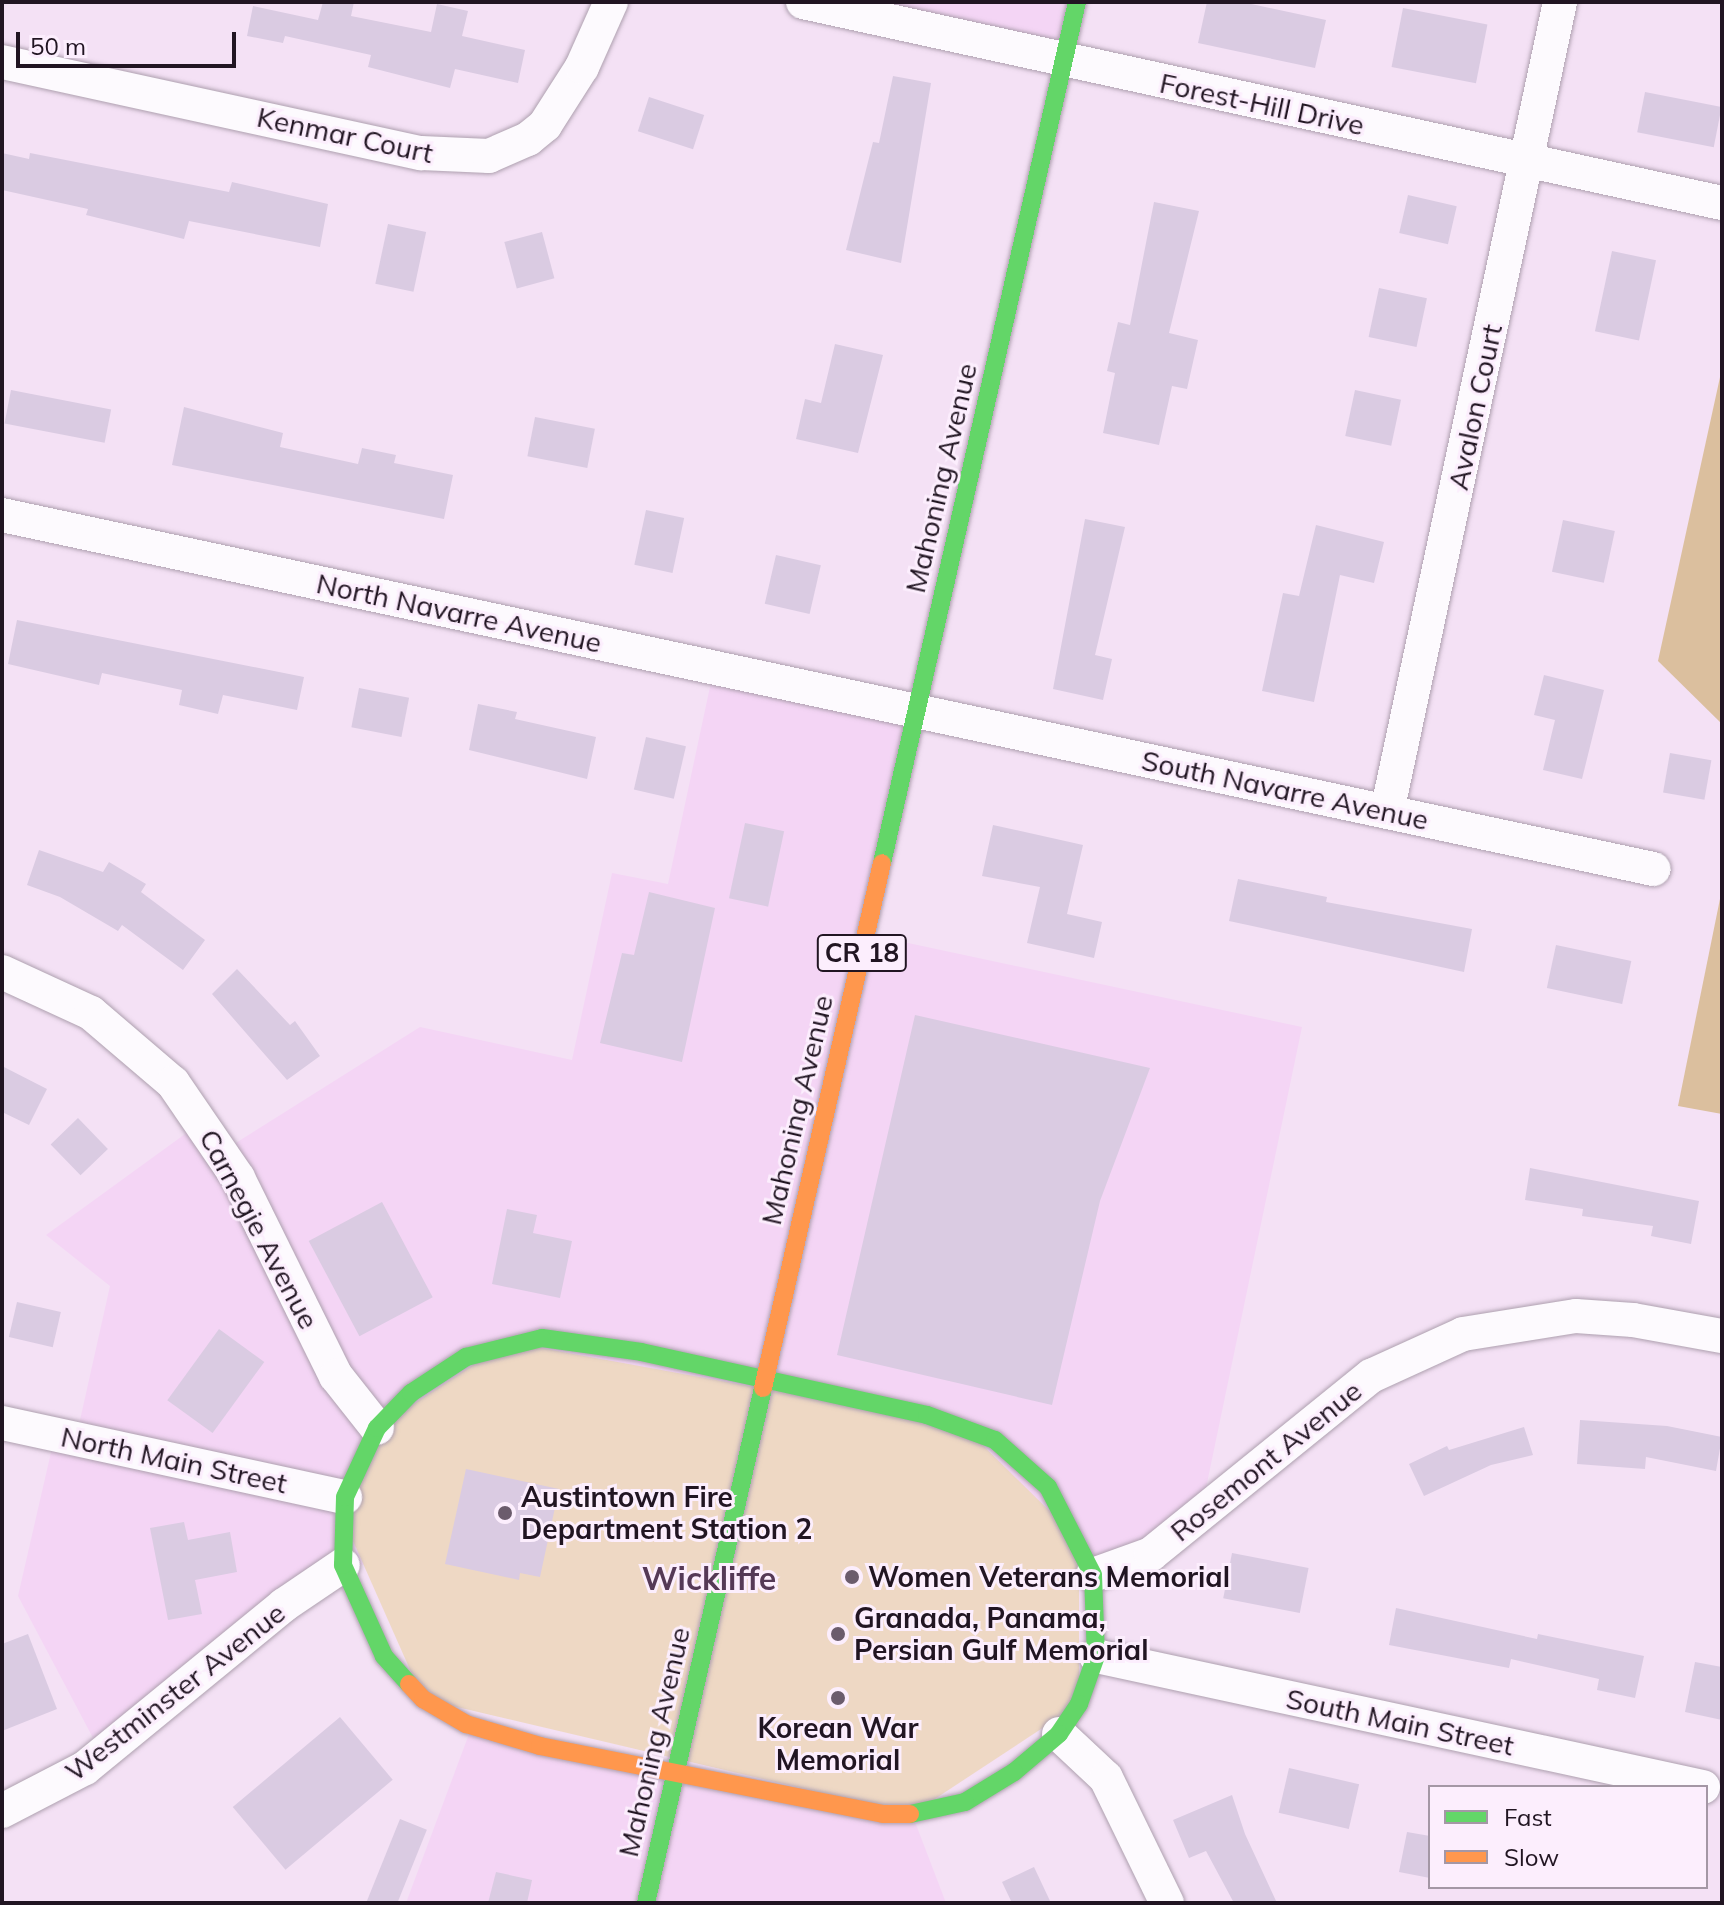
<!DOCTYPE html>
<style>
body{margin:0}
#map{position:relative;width:1724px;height:1905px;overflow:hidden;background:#f4e1f5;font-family:Mulish,sans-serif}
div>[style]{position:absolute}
.built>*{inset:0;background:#f4d5f5}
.green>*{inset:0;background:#eed8c4}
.forest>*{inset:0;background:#dbbf9e}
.building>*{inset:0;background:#dacbe2;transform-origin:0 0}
.roads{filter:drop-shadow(0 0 2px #aea0af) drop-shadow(0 0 2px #aea0af)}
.street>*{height:34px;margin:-17px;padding:0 17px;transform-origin:17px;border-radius:17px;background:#fdfafe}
.fast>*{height:18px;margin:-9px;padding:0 9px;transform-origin:9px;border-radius:9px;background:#63d668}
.slow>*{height:18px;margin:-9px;padding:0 9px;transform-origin:9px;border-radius:9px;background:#ff974d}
.dots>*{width:22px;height:22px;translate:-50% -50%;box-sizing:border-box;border:4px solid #fceefd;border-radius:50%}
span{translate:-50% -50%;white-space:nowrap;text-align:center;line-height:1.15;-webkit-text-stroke:6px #fceefd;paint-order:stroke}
.shield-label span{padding:2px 6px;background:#fceefd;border:2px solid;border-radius:6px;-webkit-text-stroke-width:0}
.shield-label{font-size:26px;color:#211522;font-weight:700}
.street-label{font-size:28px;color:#211522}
.poi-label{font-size:28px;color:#211522;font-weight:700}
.left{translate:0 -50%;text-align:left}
.quarter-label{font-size:32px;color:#553956;font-weight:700}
.frame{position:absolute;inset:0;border:4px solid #211522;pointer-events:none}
.legend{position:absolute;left:1428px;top:1785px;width:280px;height:104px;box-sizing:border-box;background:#fceefd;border:2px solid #a497a5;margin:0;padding:10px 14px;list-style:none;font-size:24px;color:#211522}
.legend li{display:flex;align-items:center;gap:16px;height:40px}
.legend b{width:40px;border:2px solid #a497a5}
.scale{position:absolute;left:16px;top:32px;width:220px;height:36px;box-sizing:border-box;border:4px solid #211522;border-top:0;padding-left:10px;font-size:24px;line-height:28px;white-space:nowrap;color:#211522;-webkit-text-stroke:6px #fceefd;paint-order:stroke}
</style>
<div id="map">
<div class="built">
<i style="clip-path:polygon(803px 2px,1077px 2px,1063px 60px)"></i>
<i style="clip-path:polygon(714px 668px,917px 711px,866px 934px,1302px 1027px,1201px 1512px,1151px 1554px,343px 1565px,102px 1755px,18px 1596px,55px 1435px,76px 1438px,110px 1286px,46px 1235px,203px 1121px,223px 1151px,420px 1027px,572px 1060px,612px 873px,668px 884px)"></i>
<i style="clip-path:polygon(472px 1726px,912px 1814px,946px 1903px,406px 1903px)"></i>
</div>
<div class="green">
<i style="clip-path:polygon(508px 1342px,962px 1425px,1079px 1540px,1079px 1704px,912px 1814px,423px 1699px,342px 1516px,377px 1428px)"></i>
</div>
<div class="forest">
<i style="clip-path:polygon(1722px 368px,1722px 724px,1658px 661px)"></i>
<i style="clip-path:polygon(1722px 889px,1722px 1114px,1678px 1106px)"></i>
</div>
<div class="building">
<i style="clip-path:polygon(323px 2px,354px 2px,351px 16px,431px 32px,437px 4px,468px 11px,462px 36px,525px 50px,518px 83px,455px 69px,450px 88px,368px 67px,371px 55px,285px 36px,283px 43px,247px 36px,253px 6px,318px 20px)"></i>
<i style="clip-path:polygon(1207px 2px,1242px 2px,1326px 20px,1315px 68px,1198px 43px)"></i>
<i style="left:1403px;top:8px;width:86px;height:60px;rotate:11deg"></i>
<i style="clip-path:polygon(893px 76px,931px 83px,901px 263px,846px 250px,873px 142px,879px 143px)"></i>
<i style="left:1645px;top:92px;width:78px;height:41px;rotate:11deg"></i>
<i style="left:649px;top:97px;width:58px;height:36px;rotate:18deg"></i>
<i style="clip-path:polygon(2px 153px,29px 159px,30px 153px,229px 192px,232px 182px,328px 204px,320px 247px,189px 221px,184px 239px,86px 215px,88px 209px,2px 190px)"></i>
<i style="left:1408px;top:195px;width:50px;height:39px;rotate:13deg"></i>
<i style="clip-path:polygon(1154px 202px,1199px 211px,1169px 333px,1198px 340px,1187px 389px,1172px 386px,1159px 445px,1103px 433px,1115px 373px,1107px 371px,1118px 322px,1130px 325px)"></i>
<i style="left:388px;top:224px;width:39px;height:61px;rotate:12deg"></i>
<i style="left:542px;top:232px;width:48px;height:39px;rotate:75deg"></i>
<i style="left:1612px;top:251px;width:45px;height:82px;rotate:12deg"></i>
<i style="left:1379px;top:288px;width:49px;height:50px;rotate:12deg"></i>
<i style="clip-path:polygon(835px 344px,883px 355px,858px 453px,796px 439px,805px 399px,821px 403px)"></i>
<i style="left:11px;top:390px;width:102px;height:34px;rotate:11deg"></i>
<i style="left:1355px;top:390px;width:47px;height:47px;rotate:12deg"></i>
<i style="clip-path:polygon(184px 407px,283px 433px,280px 447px,358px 464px,362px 448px,396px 455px,394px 463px,453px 475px,444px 519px,172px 465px)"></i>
<i style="left:535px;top:417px;width:61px;height:40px;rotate:11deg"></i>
<i style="left:646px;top:510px;width:39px;height:56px;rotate:12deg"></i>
<i style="clip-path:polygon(1085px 519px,1125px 527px,1095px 655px,1112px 659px,1103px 700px,1053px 689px)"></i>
<i style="left:1563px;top:520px;width:53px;height:53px;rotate:12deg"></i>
<i style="clip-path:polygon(1316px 525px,1384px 542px,1374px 583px,1340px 575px,1314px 702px,1262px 691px,1283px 593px,1299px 596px)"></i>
<i style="left:776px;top:555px;width:46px;height:50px;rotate:13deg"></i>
<i style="clip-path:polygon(17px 620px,304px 677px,297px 710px,223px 695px,218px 714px,179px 705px,182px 690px,102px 673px,99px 685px,8px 664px)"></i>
<i style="clip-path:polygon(1544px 675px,1604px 690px,1582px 779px,1543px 770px,1555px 720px,1534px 715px)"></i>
<i style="left:359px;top:688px;width:51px;height:40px;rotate:11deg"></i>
<i style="clip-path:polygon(478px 704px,517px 712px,515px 719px,596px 737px,587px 779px,469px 750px)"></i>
<i style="left:646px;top:737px;width:41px;height:54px;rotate:13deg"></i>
<i style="left:1670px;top:753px;width:42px;height:40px;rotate:10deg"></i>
<i style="left:745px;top:823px;width:40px;height:77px;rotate:12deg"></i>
<i style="clip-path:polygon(993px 825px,1083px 845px,1067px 914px,1102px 922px,1094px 958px,1027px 943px,1040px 887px,982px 876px)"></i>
<i style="clip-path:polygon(39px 850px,103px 872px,109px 862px,146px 884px,141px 892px,205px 940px,183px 970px,122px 925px,118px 931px,60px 897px,27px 885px)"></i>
<i style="clip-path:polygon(1238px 879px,1327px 897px,1326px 902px,1472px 929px,1464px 972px,1229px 921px)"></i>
<i style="clip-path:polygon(649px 892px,715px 908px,682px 1062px,600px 1043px,622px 953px,634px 955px)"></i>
<i style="left:1556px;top:945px;width:77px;height:44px;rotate:12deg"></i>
<i style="clip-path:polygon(237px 969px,290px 1025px,295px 1021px,320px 1056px,287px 1080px,212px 994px)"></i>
<i style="clip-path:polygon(915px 1015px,1150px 1068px,1100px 1201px,1052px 1405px,837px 1355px)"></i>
<i style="clip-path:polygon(2px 1066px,47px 1089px,29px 1125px,2px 1112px)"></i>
<i style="left:78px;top:1118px;width:43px;height:38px;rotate:46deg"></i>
<i style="clip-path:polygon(1530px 1168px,1699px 1201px,1691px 1244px,1651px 1236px,1653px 1226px,1582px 1216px,1583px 1209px,1525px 1200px)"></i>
<i style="left:382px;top:1202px;width:108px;height:83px;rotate:62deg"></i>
<i style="clip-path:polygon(507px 1209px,537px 1215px,533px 1233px,572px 1241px,560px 1298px,492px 1284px)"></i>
<i style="left:17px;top:1302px;width:45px;height:36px;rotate:13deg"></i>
<i style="left:219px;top:1329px;width:56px;height:88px;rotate:36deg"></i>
<i style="clip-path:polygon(1580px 1420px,1667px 1426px,1722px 1437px,1716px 1471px,1646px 1457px,1645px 1469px,1577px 1464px)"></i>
<i style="clip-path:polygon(1524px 1427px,1533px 1455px,1491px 1465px,1424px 1496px,1409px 1464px,1447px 1446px,1449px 1450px)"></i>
<i style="clip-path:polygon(466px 1469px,559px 1489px,540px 1577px,520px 1573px,519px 1580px,445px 1564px)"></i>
<i style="clip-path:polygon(184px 1522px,188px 1540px,230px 1532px,237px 1572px,195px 1580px,202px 1614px,168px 1620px,150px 1528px)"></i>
<i style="left:1232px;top:1553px;width:78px;height:46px;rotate:11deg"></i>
<i style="clip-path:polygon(1396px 1608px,1537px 1639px,1538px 1634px,1644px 1656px,1635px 1698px,1597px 1690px,1599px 1679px,1511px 1659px,1509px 1668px,1389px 1645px)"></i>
<i style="clip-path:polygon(28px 1634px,57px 1709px,2px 1731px,2px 1644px)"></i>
<i style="clip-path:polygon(1695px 1662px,1722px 1667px,1722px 1720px,1685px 1712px)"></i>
<i style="left:340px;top:1717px;width:82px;height:140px;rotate:50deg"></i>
<i style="left:1289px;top:1768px;width:72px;height:46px;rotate:13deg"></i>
<i style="clip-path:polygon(1232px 1795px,1245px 1834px,1277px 1903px,1234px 1903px,1206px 1851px,1189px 1858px,1173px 1820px)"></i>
<i style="left:400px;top:1819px;width:29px;height:90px;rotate:22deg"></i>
<i style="clip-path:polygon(1407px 1832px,1430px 1836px,1430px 1878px,1399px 1872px)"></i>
<i style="clip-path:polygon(1034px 1867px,1051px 1903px,1012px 1903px,1002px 1882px)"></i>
<i style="clip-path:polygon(496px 1872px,532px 1880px,527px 1903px,488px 1903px)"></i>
</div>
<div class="roads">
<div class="street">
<i style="left:803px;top:2px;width:941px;rotate:12.34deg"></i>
<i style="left:2px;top:62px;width:429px;rotate:12.3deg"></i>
<i style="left:421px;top:153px;width:68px;rotate:2.5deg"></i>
<i style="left:489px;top:156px;width:43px;rotate:-23.6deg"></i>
<i style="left:528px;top:139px;width:22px;rotate:-39deg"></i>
<i style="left:545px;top:125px;width:69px;rotate:-57.5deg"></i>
<i style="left:582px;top:67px;width:71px;rotate:-66deg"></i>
<i style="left:2px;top:515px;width:1689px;rotate:12.1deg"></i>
<i style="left:1387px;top:812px;width:828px;rotate:-77.94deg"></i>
<i style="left:2px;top:972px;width:98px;rotate:24.7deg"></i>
<i style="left:91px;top:1013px;width:108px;rotate:40.5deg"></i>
<i style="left:173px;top:1083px;width:115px;rotate:55.6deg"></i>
<i style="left:238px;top:1178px;width:221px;rotate:63.7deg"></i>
<i style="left:336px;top:1376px;width:66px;rotate:51.7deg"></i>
<i style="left:2px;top:1423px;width:351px;rotate:12.2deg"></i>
<i style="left:1093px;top:1575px;width:62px;rotate:-19.9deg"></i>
<i style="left:1151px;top:1554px;width:283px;rotate:-39deg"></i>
<i style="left:1371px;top:1376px;width:101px;rotate:-24.5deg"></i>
<i style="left:1463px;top:1334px;width:114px;rotate:-9.1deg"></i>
<i style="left:1576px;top:1316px;width:57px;rotate:4deg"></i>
<i style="left:1633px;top:1320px;width:90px;rotate:10.2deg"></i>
<i style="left:1096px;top:1656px;width:621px;rotate:12.18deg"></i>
<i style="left:1059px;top:1734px;width:64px;rotate:43.1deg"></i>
<i style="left:1106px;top:1778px;width:139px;rotate:64deg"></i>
<i style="left:2px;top:1811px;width:93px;rotate:-27.4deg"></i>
<i style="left:85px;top:1768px;width:257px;rotate:-39.3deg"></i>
<i style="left:284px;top:1605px;width:71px;rotate:-34.1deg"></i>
</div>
<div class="fast">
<i style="left:882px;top:863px;width:883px;rotate:-77.24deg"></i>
<i style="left:542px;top:1338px;width:100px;rotate:8deg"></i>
<i style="left:641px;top:1352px;width:293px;rotate:12.4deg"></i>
<i style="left:927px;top:1415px;width:72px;rotate:20.2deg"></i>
<i style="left:995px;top:1440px;width:71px;rotate:41.6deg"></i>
<i style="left:1048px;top:1487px;width:99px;rotate:62.9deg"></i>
<i style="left:1093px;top:1575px;width:81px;rotate:87.9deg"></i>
<i style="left:1096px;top:1656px;width:51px;rotate:109.5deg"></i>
<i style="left:1079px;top:1704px;width:36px;rotate:124deg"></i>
<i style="left:1059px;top:1734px;width:59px;rotate:139.8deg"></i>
<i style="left:1014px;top:1772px;width:57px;rotate:148.5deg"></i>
<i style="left:965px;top:1802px;width:56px;rotate:167.7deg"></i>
<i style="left:409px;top:1684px;width:38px;rotate:-132deg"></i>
<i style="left:384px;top:1656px;width:100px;rotate:-114.3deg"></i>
<i style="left:343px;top:1565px;width:68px;rotate:-88.3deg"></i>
<i style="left:345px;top:1497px;width:76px;rotate:-65.1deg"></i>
<i style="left:377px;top:1428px;width:49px;rotate:-45.8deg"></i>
<i style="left:411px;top:1393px;width:66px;rotate:-33.2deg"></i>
<i style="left:466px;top:1357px;width:78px;rotate:-14deg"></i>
<i style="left:646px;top:1903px;width:528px;rotate:-77.2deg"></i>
</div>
<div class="slow">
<i style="left:763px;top:1388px;width:538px;rotate:-77.23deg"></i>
<i style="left:409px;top:1684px;width:21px;rotate:47deg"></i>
<i style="left:423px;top:1699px;width:50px;rotate:30.2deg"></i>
<i style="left:466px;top:1724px;width:77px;rotate:16.6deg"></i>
<i style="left:540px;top:1746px;width:350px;rotate:11.2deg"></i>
<i style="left:883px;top:1814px;width:27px"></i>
</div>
</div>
<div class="dots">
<i style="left:505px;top:1513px;background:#6b5c6c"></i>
<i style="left:852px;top:1577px;background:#6b5c6c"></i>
<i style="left:838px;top:1634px;background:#6b5c6c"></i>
<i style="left:838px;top:1698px;background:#6b5c6c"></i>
</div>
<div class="shield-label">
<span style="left:862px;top:953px">CR 18</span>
</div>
<div class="street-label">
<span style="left:1262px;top:104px;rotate:12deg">Forest-Hill Drive</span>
<span style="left:345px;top:135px;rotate:12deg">Kenmar Court</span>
<span style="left:1475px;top:407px;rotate:-78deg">Avalon Court</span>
<span style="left:941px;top:478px;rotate:-77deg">Mahoning Avenue</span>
<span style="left:459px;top:613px;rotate:12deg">North Navarre Avenue</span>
<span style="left:1285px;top:790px;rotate:12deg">South Navarre Avenue</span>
<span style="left:797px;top:1110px;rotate:-77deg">Mahoning Avenue</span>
<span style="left:259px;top:1229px;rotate:62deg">Carnegie Avenue</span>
<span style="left:174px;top:1460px;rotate:12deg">North Main Street</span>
<span style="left:1266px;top:1461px;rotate:-39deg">Rosemont Avenue</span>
<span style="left:175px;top:1692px;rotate:-38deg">Westminster Avenue</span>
<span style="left:1400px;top:1722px;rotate:12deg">South Main Street</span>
<span style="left:654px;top:1742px;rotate:-77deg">Mahoning Avenue</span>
</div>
<div class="poi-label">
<span class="left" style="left:521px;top:1513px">Austintown Fire<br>Department Station 2</span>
<span class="left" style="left:868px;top:1577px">Women Veterans Memorial</span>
<span class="left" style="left:854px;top:1634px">Granada, Panama,<br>Persian Gulf Memorial</span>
<span style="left:838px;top:1744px">Korean War<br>Memorial</span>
</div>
<div class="quarter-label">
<span style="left:709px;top:1578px">Wickliffe</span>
</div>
<div class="frame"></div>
<ul class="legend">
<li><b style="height:10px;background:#63d668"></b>Fast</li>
<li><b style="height:10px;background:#ff974d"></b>Slow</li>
</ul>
<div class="scale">50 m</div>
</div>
